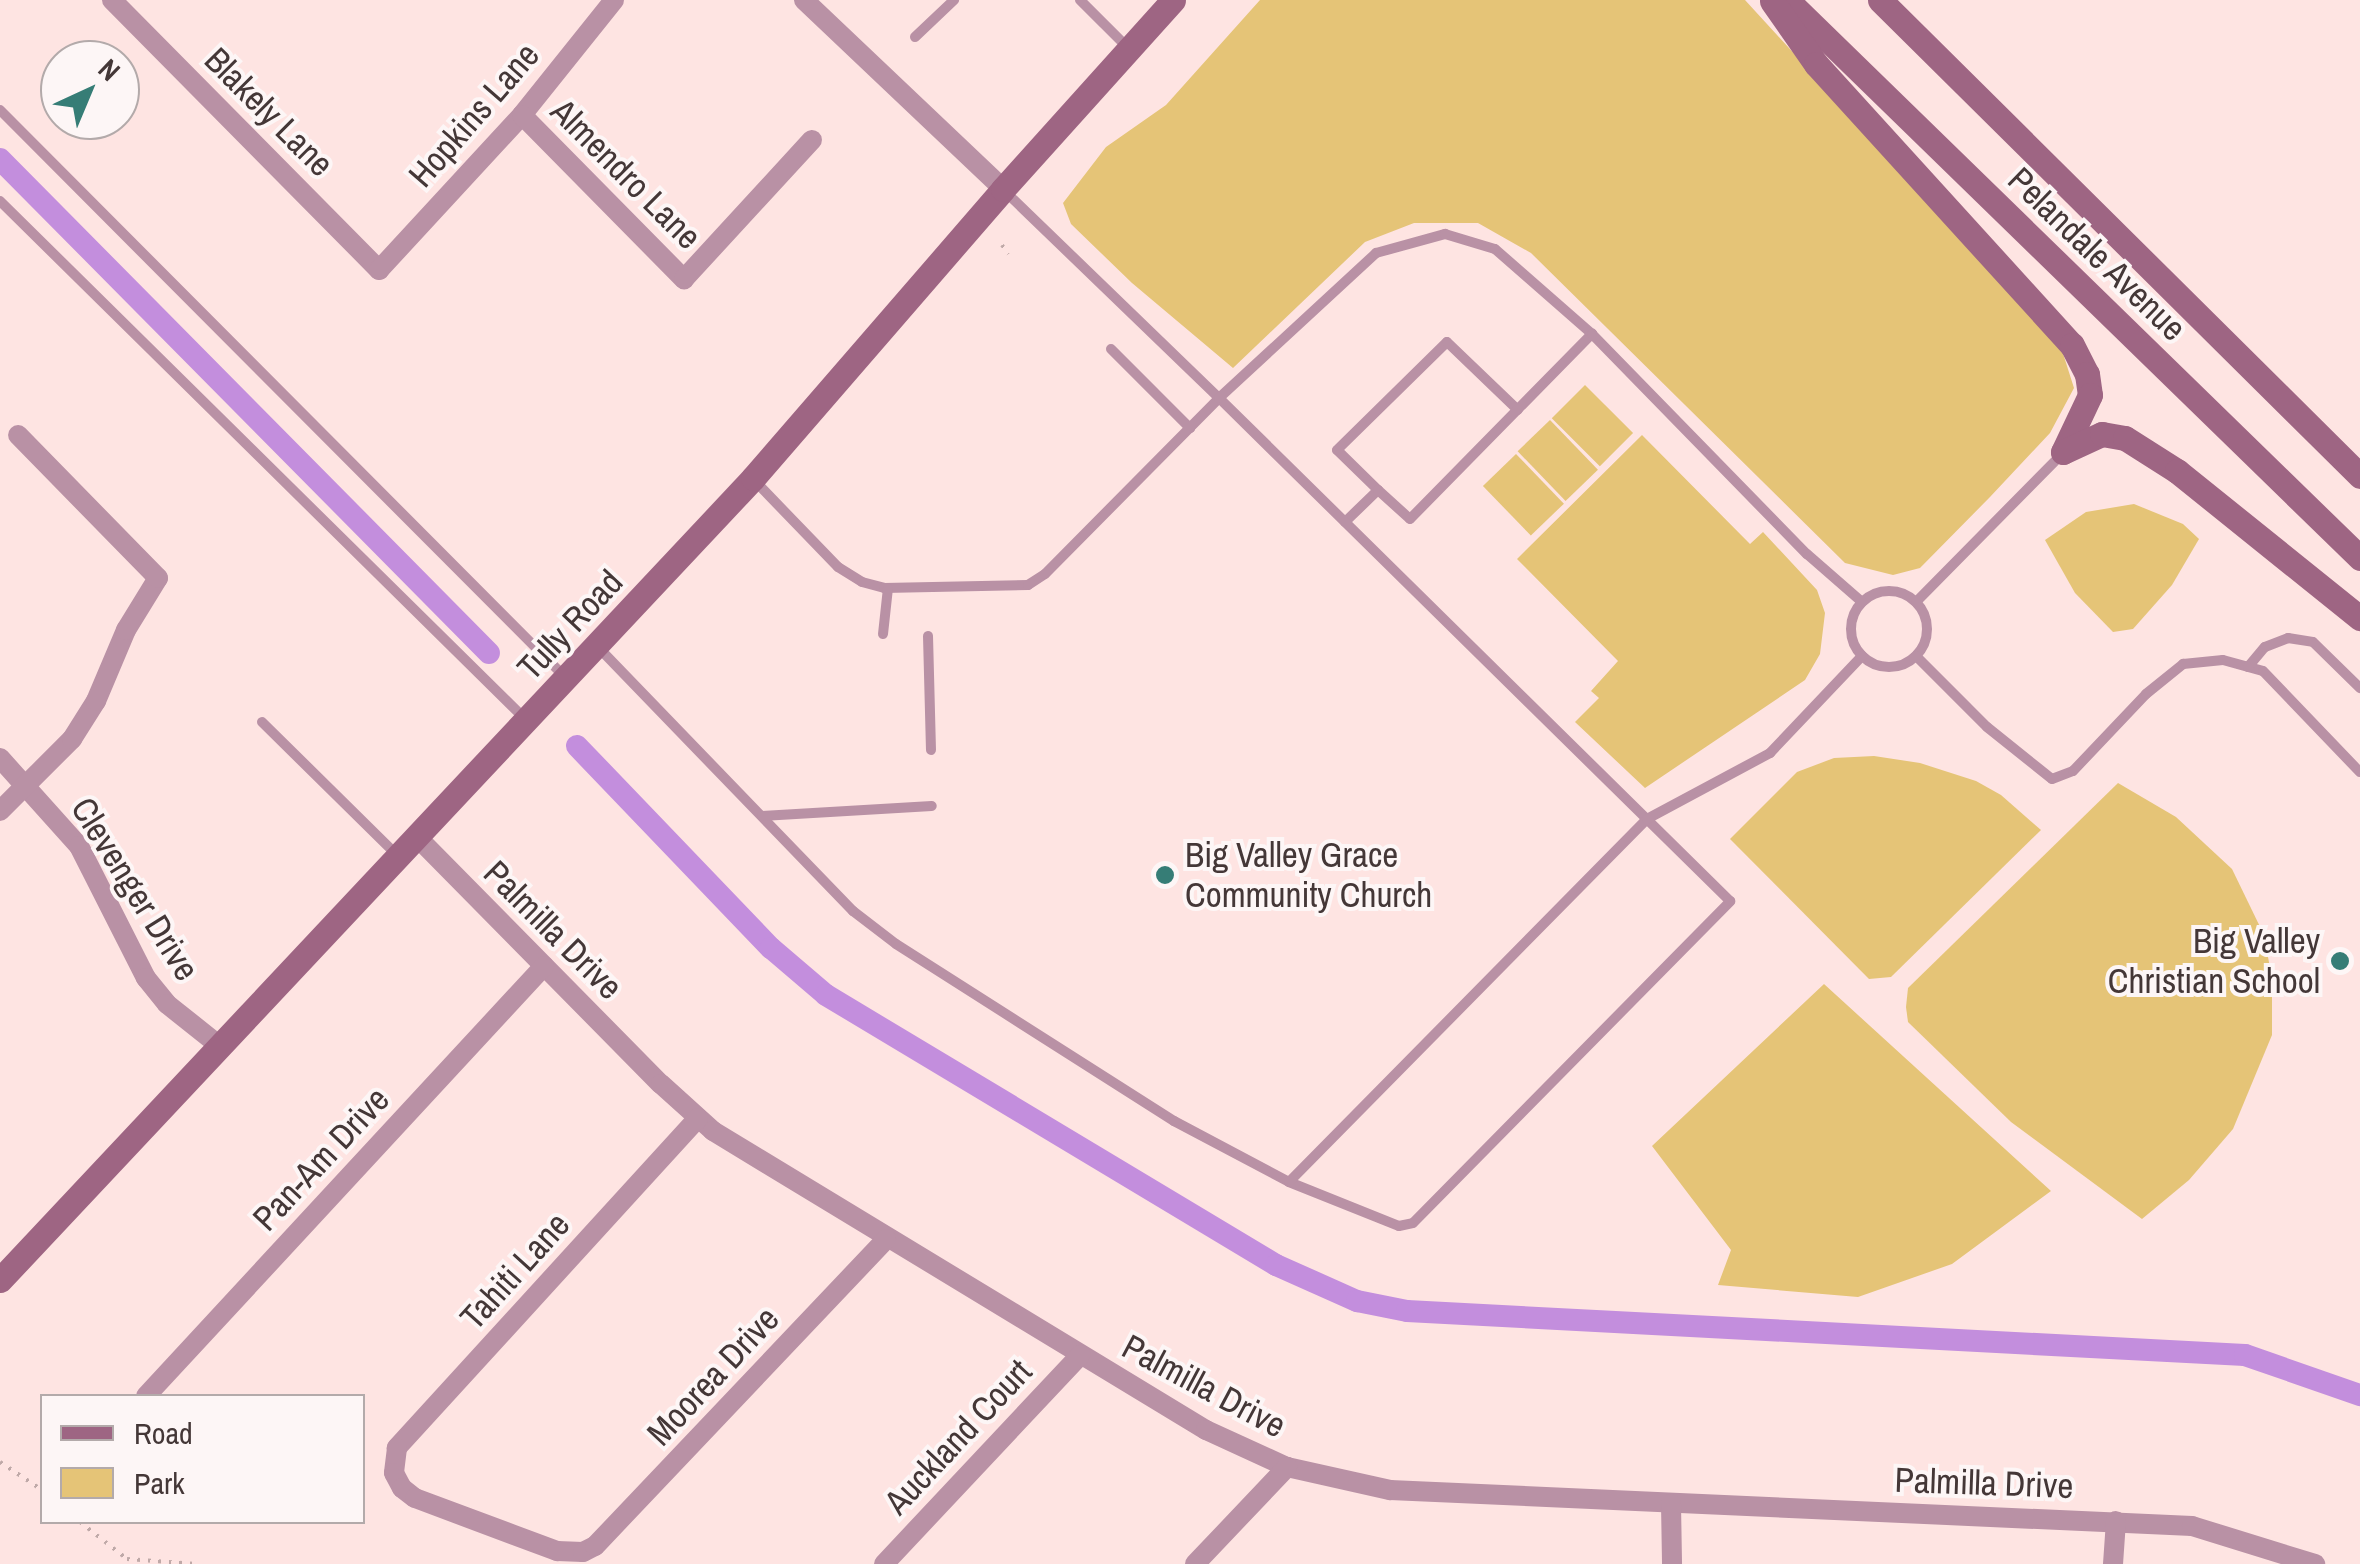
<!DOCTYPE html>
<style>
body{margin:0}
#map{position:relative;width:2360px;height:1564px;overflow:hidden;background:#fee4e2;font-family:"Archivo Narrow",sans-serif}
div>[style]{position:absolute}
.green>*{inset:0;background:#e5c477;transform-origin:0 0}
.canal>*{height:22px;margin:-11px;padding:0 11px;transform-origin:11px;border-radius:11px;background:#c38edd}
.path>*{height:4px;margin-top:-2px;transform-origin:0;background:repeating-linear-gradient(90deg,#bfa9a8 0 2.5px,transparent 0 10.5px)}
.service>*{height:10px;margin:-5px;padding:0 5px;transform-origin:5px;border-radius:5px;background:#b991a5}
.service>.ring{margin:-5px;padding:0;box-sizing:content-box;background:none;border:10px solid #b991a5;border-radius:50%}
.minor>*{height:20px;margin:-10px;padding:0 10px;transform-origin:10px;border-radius:10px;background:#b991a5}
.secondary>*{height:25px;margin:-12.5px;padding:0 12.5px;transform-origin:12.5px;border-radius:12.5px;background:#9e6583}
.dots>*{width:28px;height:28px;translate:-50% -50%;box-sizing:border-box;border:5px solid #fdf6f6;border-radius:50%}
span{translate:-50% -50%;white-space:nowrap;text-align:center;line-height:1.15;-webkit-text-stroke:8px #fdf6f6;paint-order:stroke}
.street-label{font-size:35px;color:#443737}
.poi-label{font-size:35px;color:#443737}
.left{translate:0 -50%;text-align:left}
.right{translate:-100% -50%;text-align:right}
.legend{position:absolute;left:40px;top:1394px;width:325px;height:130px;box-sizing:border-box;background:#fdf6f6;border:2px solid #b3aaaa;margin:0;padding:12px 18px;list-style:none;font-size:30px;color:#443737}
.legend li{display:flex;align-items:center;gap:20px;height:50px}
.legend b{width:50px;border:2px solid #b3aaaa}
.north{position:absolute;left:40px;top:40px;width:100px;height:100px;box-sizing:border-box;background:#fdf6f6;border:2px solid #b3aaaa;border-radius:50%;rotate:44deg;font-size:28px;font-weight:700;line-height:40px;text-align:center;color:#443737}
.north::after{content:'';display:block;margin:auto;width:35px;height:45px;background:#367d76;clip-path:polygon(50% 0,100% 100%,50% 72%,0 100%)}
</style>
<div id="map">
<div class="green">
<i style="clip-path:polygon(1260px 0,1745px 0,2060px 344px,2074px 388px,2050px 433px,1990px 497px,1920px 568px,1893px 575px,1845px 563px,1531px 253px,1478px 223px,1414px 223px,1365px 242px,1233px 368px,1132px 283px,1071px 224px,1063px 203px,1106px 147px,1166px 105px)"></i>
<i style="left:1585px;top:385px;width:68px;height:47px;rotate:45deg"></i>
<i style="left:1550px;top:420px;width:69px;height:45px;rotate:46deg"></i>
<i style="clip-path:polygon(1642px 435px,1750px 544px,1763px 532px,1817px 590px,1825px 613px,1820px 654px,1805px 680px,1645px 788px,1575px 722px,1599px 698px,1591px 691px,1618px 661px,1517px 559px)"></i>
<i style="left:1516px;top:454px;width:69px;height:46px;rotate:46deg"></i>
<i style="clip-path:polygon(2134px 504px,2183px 524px,2199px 539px,2172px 585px,2133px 629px,2113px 632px,2075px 593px,2045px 540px,2086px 512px)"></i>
<i style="clip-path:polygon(1874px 756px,1920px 763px,1976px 781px,2001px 795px,2041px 830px,1891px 977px,1869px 979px,1730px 839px,1797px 772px,1834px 758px)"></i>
<i style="clip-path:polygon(2118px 783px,2176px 817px,2232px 869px,2264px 935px,2272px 979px,2272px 1035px,2233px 1129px,2189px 1180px,2142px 1219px,2011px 1122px,1908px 1022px,1906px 1007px,1908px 988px)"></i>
<i style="clip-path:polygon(1824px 984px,2051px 1191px,1952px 1264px,1858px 1297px,1718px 1285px,1731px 1250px,1652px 1146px)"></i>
</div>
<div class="canal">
<i style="left:0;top:159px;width:695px;rotate:45.29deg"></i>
<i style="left:577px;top:746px;width:280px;rotate:46.2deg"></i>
<i style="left:771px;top:948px;width:72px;rotate:40.5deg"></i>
<i style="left:826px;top:995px;width:525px;rotate:30.96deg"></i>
<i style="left:1276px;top:1265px;width:89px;rotate:24deg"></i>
<i style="left:1357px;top:1301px;width:51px;rotate:11.3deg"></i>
<i style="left:1407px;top:1311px;width:839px;rotate:3.01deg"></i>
<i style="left:2245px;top:1355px;width:122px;rotate:19.2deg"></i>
</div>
<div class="path">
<i style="left:1002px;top:245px;width:11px;rotate:56deg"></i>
<i style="left:0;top:1462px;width:50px;rotate:33.7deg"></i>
<i style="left:80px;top:1522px;width:60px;rotate:38.2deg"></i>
<i style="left:127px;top:1559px;width:70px;rotate:4.1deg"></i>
</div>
<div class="service">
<i style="left:1080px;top:0;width:68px;rotate:45deg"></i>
<i style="left:915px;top:37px;width:54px;rotate:-43.5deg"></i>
<i style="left:0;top:110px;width:799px;rotate:45.1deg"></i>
<i style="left:0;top:201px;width:736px;rotate:44.61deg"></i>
<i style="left:1111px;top:349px;width:112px;rotate:45deg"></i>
<i style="left:753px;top:479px;width:122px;rotate:46deg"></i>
<i style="left:838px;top:567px;width:28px;rotate:32deg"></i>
<i style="left:862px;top:582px;width:23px;rotate:15deg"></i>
<i style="left:884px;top:588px;width:144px;rotate:-1.2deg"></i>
<i style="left:1028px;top:585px;width:20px;rotate:-33deg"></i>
<i style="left:1045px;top:574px;width:247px;rotate:-45.3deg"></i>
<i style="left:1219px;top:398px;width:298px;rotate:-136deg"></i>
<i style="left:1378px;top:490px;width:57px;rotate:-135.7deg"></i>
<i style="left:1337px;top:450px;width:154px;rotate:-44.5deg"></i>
<i style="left:1447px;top:342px;width:98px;rotate:43.8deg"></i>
<i style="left:1345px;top:522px;width:46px;rotate:-44.1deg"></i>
<i style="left:1378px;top:490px;width:43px;rotate:42.2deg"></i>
<i style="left:1410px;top:519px;width:260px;rotate:-45.5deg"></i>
<i class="ring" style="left:1851px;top:591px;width:66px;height:66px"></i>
<i style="left:1916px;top:602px;width:209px;rotate:-45.4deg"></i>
<i style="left:883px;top:634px;width:46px;rotate:-83.8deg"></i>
<i style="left:928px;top:636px;width:114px;rotate:88.5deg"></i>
<i style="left:598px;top:647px;width:367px;rotate:46deg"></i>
<i style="left:853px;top:911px;width:54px;rotate:37.5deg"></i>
<i style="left:896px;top:944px;width:330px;rotate:32.5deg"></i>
<i style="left:1174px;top:1121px;width:130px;rotate:27.9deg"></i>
<i style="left:1289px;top:1182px;width:118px;rotate:21.8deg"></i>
<i style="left:1399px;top:1226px;width:14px;rotate:-12deg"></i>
<i style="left:1413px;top:1223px;width:452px;rotate:-45.4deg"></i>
<i style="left:1730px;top:901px;width:717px;rotate:-135.45deg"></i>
<i style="left:1219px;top:398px;width:214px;rotate:-42.7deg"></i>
<i style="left:1376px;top:253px;width:72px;rotate:-15.4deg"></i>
<i style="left:1445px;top:234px;width:52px;rotate:16.7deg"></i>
<i style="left:1495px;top:249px;width:129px;rotate:41.2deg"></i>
<i style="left:1592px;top:334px;width:308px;rotate:45.7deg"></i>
<i style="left:1807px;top:554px;width:73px;rotate:41.1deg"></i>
<i style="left:1916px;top:656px;width:100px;rotate:45deg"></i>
<i style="left:1987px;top:727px;width:83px;rotate:38.7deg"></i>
<i style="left:2052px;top:779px;width:22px;rotate:-21deg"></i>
<i style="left:2073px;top:771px;width:106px;rotate:-46.5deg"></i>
<i style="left:2146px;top:694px;width:48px;rotate:-39deg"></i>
<i style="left:2183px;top:664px;width:40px;rotate:-5.7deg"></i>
<i style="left:2223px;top:660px;width:41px;rotate:15.4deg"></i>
<i style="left:2263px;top:671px;width:140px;rotate:46.2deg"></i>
<i style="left:2248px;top:667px;width:26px;rotate:-50deg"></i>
<i style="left:2265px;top:647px;width:25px;rotate:-21deg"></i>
<i style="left:2288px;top:638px;width:25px;rotate:9deg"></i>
<i style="left:2313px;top:642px;width:66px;rotate:44.4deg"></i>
<i style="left:262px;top:722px;width:188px;rotate:44.6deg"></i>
<i style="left:762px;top:816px;width:170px;rotate:-3.4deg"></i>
<i style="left:1289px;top:1182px;width:510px;rotate:-45.4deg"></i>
<i style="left:1647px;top:819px;width:140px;rotate:-28.2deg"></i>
<i style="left:1770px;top:753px;width:134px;rotate:-46.5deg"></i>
</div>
<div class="minor">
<i style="left:112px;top:0;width:380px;rotate:45.3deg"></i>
<i style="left:379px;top:270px;width:211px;rotate:-47.3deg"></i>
<i style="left:522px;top:115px;width:147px;rotate:-51.3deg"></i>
<i style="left:804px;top:0;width:274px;rotate:43.5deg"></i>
<i style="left:522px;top:115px;width:231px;rotate:45.4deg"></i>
<i style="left:684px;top:279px;width:189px;rotate:-47.4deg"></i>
<i style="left:0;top:758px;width:118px;rotate:48.1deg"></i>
<i style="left:79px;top:846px;width:148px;rotate:63.1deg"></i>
<i style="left:146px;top:978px;width:33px;rotate:51deg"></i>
<i style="left:167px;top:1004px;width:69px;rotate:38.5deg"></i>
<i style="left:0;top:811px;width:102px;rotate:-45deg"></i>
<i style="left:72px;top:739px;width:45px;rotate:-57.7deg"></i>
<i style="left:96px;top:701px;width:77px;rotate:-67.1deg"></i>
<i style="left:126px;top:630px;width:61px;rotate:-58.4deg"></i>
<i style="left:158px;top:578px;width:200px;rotate:-134.4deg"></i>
<i style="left:419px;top:839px;width:344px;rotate:45.4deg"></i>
<i style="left:661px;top:1084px;width:70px;rotate:42.1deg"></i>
<i style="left:713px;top:1131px;width:577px;rotate:31.24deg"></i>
<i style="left:1206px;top:1430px;width:89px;rotate:24.6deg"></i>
<i style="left:1287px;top:1467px;width:106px;rotate:12.6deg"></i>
<i style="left:1390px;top:1490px;width:803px;rotate:2.57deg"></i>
<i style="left:2192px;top:1526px;width:129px;rotate:17.2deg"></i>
<i style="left:698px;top:1118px;width:447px;rotate:132.4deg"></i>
<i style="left:397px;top:1448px;width:25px;rotate:97deg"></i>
<i style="left:394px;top:1473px;width:17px;rotate:62deg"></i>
<i style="left:402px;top:1488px;width:16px;rotate:38deg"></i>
<i style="left:415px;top:1498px;width:152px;rotate:20.5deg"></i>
<i style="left:557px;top:1551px;width:26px;rotate:2deg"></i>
<i style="left:583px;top:1552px;width:13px;rotate:-27deg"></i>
<i style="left:595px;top:1546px;width:423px;rotate:-46.5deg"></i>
<i style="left:146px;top:1396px;width:586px;rotate:-47.21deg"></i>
<i style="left:1671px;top:1504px;width:60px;rotate:89deg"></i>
<i style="left:884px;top:1564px;width:287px;rotate:-46.8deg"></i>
<i style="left:1195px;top:1564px;width:134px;rotate:-46.5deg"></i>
<i style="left:2113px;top:1564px;width:43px;rotate:-86deg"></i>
</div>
<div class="secondary">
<i style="left:1787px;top:0;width:800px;rotate:44.24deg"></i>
<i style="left:1880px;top:0;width:676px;rotate:44.76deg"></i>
<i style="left:1772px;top:1px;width:77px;rotate:55.1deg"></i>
<i style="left:1816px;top:64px;width:380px;rotate:47.7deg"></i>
<i style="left:2072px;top:345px;width:33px;rotate:63deg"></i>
<i style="left:2087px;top:374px;width:21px;rotate:82deg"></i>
<i style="left:2090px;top:395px;width:63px;rotate:115.3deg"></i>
<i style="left:2063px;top:452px;width:43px;rotate:-24.8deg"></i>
<i style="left:2102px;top:434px;width:23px;rotate:10deg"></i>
<i style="left:2125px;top:438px;width:62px;rotate:32.4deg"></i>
<i style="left:2177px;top:471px;width:235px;rotate:38.8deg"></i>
<i style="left:0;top:1280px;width:1100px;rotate:-46.8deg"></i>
<i style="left:753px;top:478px;width:382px;rotate:-49.1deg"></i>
<i style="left:1003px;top:189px;width:254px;rotate:-48deg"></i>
</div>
<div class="dots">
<i style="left:1165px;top:875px;background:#367d76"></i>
<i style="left:2340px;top:961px;background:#367d76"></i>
</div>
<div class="street-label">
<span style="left:269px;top:112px;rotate:45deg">Blakely Lane</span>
<span style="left:474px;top:115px;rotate:-49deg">Hopkins Lane</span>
<span style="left:626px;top:174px;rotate:45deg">Almendro Lane</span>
<span style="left:2097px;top:254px;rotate:44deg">Pelandale Avenue</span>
<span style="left:570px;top:625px;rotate:-47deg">Tully Road</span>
<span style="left:135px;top:889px;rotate:58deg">Clevenger Drive</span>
<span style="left:553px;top:930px;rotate:45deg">Palmilla Drive</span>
<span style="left:321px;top:1159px;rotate:-47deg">Pan-Am Drive</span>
<span style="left:515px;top:1271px;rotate:-48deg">Tahiti Lane</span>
<span style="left:713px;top:1376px;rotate:-47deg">Moorea Drive</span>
<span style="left:1204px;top:1386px;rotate:28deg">Palmilla Drive</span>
<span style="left:958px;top:1437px;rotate:-47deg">Auckland Court</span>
<span style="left:1984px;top:1483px;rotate:2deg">Palmilla Drive</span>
</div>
<div class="poi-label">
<span class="left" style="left:1185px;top:875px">Big Valley Grace<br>Community Church</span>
<span class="right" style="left:2320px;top:961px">Big Valley<br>Christian School</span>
</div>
<ul class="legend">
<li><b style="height:12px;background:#9e6583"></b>Road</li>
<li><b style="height:28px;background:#e5c477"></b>Park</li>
</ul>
<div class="north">N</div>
</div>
